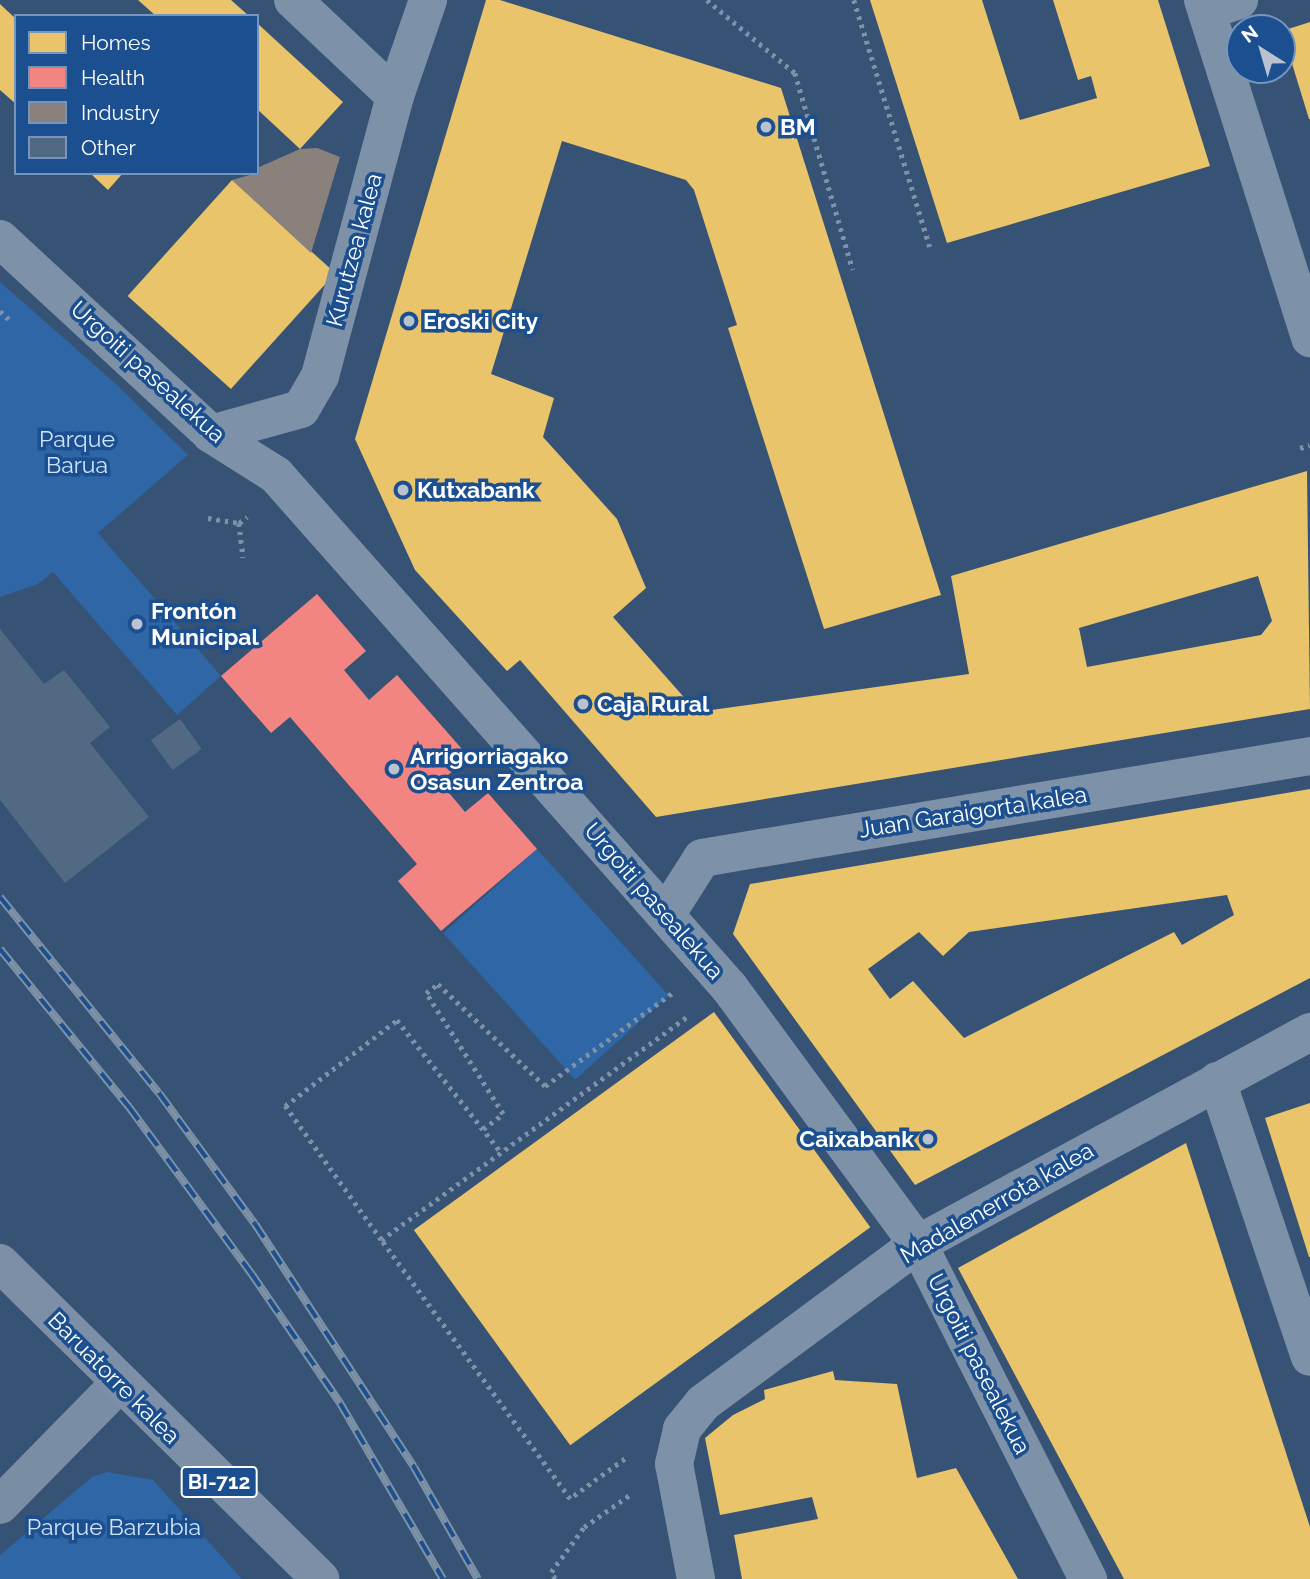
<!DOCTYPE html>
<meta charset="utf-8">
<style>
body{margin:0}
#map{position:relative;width:1310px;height:1579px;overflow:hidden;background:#365274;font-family:Raleway,sans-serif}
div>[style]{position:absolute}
.green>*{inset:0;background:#2f66a5;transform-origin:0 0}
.homes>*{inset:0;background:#e9c46a;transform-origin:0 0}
.health>*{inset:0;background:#f28482}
.industry>*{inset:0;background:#8a817c}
.building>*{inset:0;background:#526984;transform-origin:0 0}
.path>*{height:4.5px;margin-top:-2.25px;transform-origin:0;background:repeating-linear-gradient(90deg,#7d92a8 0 3.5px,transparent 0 8.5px)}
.street>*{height:38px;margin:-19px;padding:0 19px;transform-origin:19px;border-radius:19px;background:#7d92a8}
.secondary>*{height:38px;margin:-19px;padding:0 19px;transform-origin:19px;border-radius:19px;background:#798da4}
.primary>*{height:38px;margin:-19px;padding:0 19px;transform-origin:19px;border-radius:19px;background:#7d8ea7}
.rail>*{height:8px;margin-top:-4px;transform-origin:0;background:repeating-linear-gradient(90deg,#1b4f8f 0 16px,#7e92a7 0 32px);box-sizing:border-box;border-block:2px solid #7e92a7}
.dots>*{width:19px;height:19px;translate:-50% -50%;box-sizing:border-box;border:4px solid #1b4f8f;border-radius:50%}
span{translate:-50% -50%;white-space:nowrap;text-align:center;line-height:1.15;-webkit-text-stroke:7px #1b4f8f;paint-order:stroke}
.shield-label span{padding:2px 5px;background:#1b4f8f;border:2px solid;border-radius:5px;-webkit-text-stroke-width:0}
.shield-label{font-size:21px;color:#fff;font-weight:700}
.poi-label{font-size:23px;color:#fff;font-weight:700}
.left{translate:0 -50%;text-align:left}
.right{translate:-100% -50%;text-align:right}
.street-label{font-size:23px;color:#fff}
.park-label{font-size:23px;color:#cfe3fa}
.legend{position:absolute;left:14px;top:14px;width:245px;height:161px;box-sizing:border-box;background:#1b4f8f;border:2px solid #7695bc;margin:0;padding:9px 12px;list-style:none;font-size:21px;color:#fff}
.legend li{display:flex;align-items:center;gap:14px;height:35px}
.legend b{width:35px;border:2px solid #7695bc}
.north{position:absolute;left:1226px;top:14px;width:70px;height:70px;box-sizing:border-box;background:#1b4f8f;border:2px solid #7695bc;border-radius:50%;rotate:323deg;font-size:19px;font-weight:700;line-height:28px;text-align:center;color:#fff}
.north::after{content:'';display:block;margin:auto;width:24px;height:32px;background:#b9c2ce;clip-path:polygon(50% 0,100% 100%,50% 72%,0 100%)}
</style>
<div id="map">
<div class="green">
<i style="clip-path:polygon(0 282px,116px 384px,188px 455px,98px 533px,221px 676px,177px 715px,53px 572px,38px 584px,0 597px)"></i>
<i style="left:537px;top:849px;width:197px;height:126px;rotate:48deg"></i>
<i style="clip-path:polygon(107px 1472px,153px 1480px,242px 1579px,0 1579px,0 1555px,92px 1477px)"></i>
</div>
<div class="homes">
<i style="clip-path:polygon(138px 0,231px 0,249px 16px,156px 16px)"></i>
<i style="clip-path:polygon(evenodd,486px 0,500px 0,781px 88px,941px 595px,824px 629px,728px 328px,737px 325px,694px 190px,686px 180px,562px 141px,491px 374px,554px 398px,543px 437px,617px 519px,646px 588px,613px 617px,697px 712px,969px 674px,951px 576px,1307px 471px,1310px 709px,656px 817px,520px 660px,507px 671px,415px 570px,355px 439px,486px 0,1258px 576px,1272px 621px,1261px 635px,1087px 667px,1079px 628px,1258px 576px)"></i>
<i style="clip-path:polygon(870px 0,982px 0,1020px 120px,1097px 98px,1091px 76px,1078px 80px,1053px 0,1158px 0,1210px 166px,947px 243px)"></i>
<i style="clip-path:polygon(0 4px,16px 19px,16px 104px,0 90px)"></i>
<i style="clip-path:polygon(1310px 22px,1310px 119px,1309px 119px,1282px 31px)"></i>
<i style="clip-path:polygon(257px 23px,343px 102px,300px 149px,257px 109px)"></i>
<i style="clip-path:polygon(90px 173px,123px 173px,108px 190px)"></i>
<i style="left:232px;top:180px;width:139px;height:156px;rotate:42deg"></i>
<i style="clip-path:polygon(evenodd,1310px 789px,1310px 978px,915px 1185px,733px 934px,750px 884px,1310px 789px,1227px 895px,1234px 915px,1182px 945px,1174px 932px,964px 1038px,913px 981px,890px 999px,868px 969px,919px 932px,943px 956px,969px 932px,1227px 895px)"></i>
<i style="left:714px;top:1012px;width:266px;height:371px;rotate:54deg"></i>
<i style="clip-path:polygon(1310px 1103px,1310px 1257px,1309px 1257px,1265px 1118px)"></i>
<i style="clip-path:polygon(1186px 1143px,1310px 1527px,1310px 1579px,1124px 1579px,958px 1268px)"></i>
<i style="clip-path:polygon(833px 1371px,835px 1380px,897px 1384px,917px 1478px,956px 1468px,1018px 1579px,742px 1579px,734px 1535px,818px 1519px,812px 1497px,720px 1515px,705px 1438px,733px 1415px,765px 1399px,764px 1390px)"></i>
</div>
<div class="health">
<i style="clip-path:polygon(317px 594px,366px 651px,344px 670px,369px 700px,397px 675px,469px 757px,440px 782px,465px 812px,488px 793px,537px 849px,441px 931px,398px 881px,417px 864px,290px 717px,271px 733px,221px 676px)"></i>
</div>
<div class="industry">
<i style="clip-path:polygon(317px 148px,340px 157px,311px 253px,232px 180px,257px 173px,257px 168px,300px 149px)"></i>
</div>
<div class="building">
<i style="clip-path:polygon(0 629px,44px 684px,64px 670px,110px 727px,90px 743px,149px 817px,65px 883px,0 800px)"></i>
<i style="left:180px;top:719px;width:37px;height:36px;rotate:54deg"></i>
</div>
<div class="path">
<i style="left:707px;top:0;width:114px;rotate:39.7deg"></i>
<i style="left:795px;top:73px;width:205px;rotate:73.6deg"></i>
<i style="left:854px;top:0;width:258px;rotate:72.9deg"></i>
<i style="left:0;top:311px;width:12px;rotate:42deg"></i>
<i style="left:1300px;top:448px;width:10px;rotate:-17deg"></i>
<i style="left:208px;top:518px;width:31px;rotate:9deg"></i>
<i style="left:239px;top:523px;width:10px;rotate:-37deg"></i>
<i style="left:239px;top:523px;width:35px;rotate:83deg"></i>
<i style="left:483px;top:1129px;width:25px;rotate:-37deg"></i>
<i style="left:503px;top:1114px;width:143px;rotate:-122.5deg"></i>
<i style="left:426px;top:993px;width:15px;rotate:-37deg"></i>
<i style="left:438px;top:984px;width:148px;rotate:43.6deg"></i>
<i style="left:545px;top:1086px;width:157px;rotate:-36.2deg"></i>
<i style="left:381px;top:1240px;width:165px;rotate:-125.6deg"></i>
<i style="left:285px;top:1106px;width:141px;rotate:-37.5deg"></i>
<i style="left:397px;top:1020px;width:168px;rotate:51.8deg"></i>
<i style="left:625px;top:1459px;width:68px;rotate:144deg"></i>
<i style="left:570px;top:1499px;width:321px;rotate:-126.1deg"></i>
<i style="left:381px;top:1240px;width:380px;rotate:-36.1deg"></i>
<i style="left:555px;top:1579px;width:8px;rotate:-120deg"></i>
<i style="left:551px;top:1572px;width:56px;rotate:-53.7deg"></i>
<i style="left:584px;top:1527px;width:57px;rotate:-35.1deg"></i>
</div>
<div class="street">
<i style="left:293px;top:0;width:140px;rotate:43.3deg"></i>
<i style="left:1203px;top:0;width:355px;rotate:72.4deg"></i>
<i style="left:1207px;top:11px;width:34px;rotate:-19deg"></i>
<i style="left:0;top:239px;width:287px;rotate:42.7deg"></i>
<i style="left:211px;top:434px;width:77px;rotate:32.2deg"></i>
<i style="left:276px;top:475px;width:684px;rotate:48.5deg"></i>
<i style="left:729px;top:987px;width:319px;rotate:53.7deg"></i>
<i style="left:918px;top:1244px;width:376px;rotate:63.1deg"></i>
<i style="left:211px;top:434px;width:93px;rotate:-15.5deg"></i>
<i style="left:301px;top:409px;width:38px;rotate:-60deg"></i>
<i style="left:320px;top:376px;width:290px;rotate:-75deg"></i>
<i style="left:395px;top:96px;width:102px;rotate:-71deg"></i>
<i style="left:667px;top:913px;width:65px;rotate:-57.5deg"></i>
<i style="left:702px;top:858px;width:616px;rotate:-9.52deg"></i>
<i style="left:1217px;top:1081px;width:291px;rotate:71.4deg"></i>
<i style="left:696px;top:1579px;width:117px;rotate:-100.8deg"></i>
<i style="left:674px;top:1464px;width:36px;rotate:-77deg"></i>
<i style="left:682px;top:1429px;width:33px;rotate:-51deg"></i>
<i style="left:703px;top:1403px;width:267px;rotate:-36.5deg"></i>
<i style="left:918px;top:1244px;width:446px;rotate:-28.4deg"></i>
</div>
<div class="secondary">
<i style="left:0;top:1505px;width:168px;rotate:-45.5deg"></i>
</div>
<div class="primary">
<i style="left:0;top:1263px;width:450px;rotate:44.6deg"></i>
</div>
<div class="rail">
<i style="left:0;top:897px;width:252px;rotate:51deg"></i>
<i style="left:159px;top:1093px;width:162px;rotate:53.8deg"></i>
<i style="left:255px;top:1224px;width:290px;rotate:56.8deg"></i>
<i style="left:414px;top:1467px;width:129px;rotate:60.3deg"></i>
<i style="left:0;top:949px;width:204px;rotate:50.8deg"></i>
<i style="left:129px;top:1107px;width:206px;rotate:53.7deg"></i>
<i style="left:251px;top:1273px;width:158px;rotate:55.6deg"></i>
<i style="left:340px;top:1403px;width:204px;rotate:59.7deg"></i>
</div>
<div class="dots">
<i style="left:766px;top:127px;background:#b9c2ce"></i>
<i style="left:409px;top:321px;background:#b9c2ce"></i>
<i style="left:403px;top:490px;background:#b9c2ce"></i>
<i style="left:137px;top:624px;background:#b9c2ce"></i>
<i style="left:583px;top:704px;background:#b9c2ce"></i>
<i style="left:394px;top:769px;background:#b9c2ce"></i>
<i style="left:928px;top:1139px;background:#b9c2ce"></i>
</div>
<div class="shield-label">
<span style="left:219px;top:1482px">BI-712</span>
</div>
<div class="poi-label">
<span class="left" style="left:780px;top:127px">BM</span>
<span class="left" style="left:423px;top:321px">Eroski City</span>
<span class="left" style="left:417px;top:490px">Kutxabank</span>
<span class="left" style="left:151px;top:624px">Frontón<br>Municipal</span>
<span class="left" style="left:597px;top:704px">Caja Rural</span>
<span class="left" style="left:410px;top:769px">Arrigorriagako<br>Osasun Zentroa</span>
<span class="right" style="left:914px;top:1139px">Caixabank</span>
</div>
<div class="street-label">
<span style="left:354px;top:250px;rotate:-75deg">Kurutzea kalea</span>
<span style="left:148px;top:372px;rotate:42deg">Urgoiti pasealekua</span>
<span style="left:973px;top:812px;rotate:-9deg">Juan Garaigorta kalea</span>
<span style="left:654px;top:901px;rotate:49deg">Urgoiti pasealekua</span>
<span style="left:997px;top:1203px;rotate:-30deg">Madalenerrota kalea</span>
<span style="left:979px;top:1364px;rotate:63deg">Urgoiti pasealekua</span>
<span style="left:114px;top:1378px;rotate:45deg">Baruatorre kalea</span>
</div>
<div class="park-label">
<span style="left:77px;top:452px">Parque<br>Barua</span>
<span style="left:114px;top:1527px">Parque Barzubia</span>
</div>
<ul class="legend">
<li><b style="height:19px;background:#e9c46a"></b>Homes</li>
<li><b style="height:19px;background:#f28482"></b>Health</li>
<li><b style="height:19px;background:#8a817c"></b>Industry</li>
<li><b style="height:19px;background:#526984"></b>Other</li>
</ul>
<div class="north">N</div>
</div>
